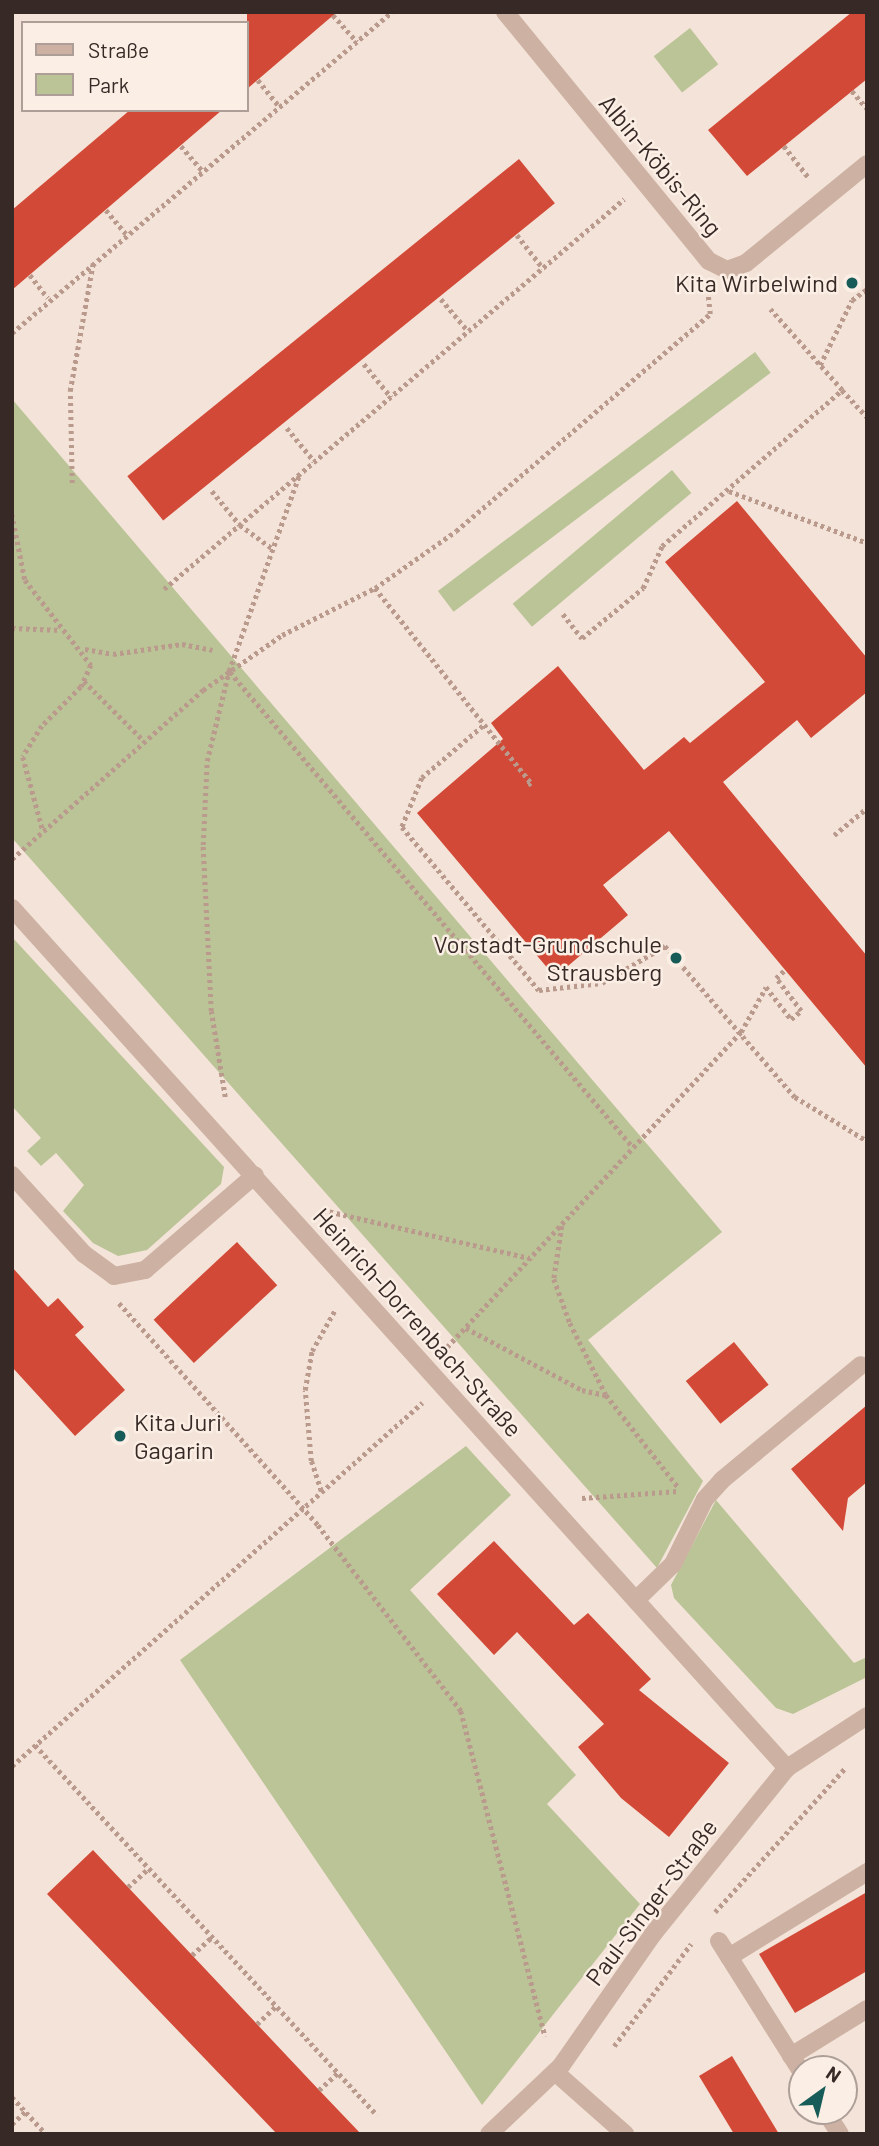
<!DOCTYPE html>
<meta charset="utf-8">
<style>
body{margin:0}
#map{position:relative;width:879px;height:2146px;overflow:hidden;background:#f4e3d8;font-family:Barlow,sans-serif}
div>[style]{position:absolute}
.green>*{inset:0;background:#bac496;transform-origin:0 0}
.building>*{inset:0;background:#d24a37;transform-origin:0 0}
.path>*{height:4.5px;margin-top:-2.25px;transform-origin:0;background:repeating-linear-gradient(90deg,#b99a8d 0 3.5px,transparent 0 7px)}
.minor>*{height:18px;margin:-9px;padding:0 9px;transform-origin:9px;border-radius:9px;background:#cdb1a3}
.dots>*{width:19px;height:19px;translate:-50% -50%;box-sizing:border-box;border:4px solid #fbeee4;border-radius:50%}
span{translate:-50% -50%;white-space:nowrap;text-align:center;line-height:1.15;-webkit-text-stroke:5px #fbeee4;paint-order:stroke}
.street-label{font-size:24px;color:#372926}
.poi-label{font-size:24px;color:#372926}
.right{translate:-100% -50%;text-align:right}
.left{translate:0 -50%;text-align:left}
.frame{position:absolute;inset:0;border:14px solid #372926;pointer-events:none}
.legend{position:absolute;left:21px;top:21px;width:228px;height:91px;box-sizing:border-box;background:#fbeee4;border:2px solid #ad9f98;margin:0;padding:9px 12px;list-style:none;font-size:21px;color:#372926}
.legend li{display:flex;align-items:center;gap:14px;height:35px}
.legend b{width:35px;border:2px solid #ad9f98}
.north{position:absolute;left:788px;top:2055px;width:70px;height:70px;box-sizing:border-box;background:#fbeee4;border:2px solid #ad9f98;border-radius:50%;rotate:34deg;font-size:19px;font-weight:700;line-height:28px;text-align:center;color:#372926}
.north::after{content:'';display:block;margin:auto;width:24px;height:32px;background:#175c58;clip-path:polygon(50% 0,100% 100%,50% 72%,0 100%)}
</style>
<div id="map">
<div class="green">
<i style="left:690px;top:28px;width:46px;height:46px;rotate:52deg"></i>
<i style="left:755px;top:352px;width:26px;height:397px;rotate:53deg"></i>
<i style="clip-path:polygon(12px 399px,722px 1232px,588px 1340px,703px 1481px,657px 1568px,12px 838px)"></i>
<i style="left:672px;top:470px;width:30px;height:208px;rotate:50deg"></i>
<i style="clip-path:polygon(12px 937px,224px 1167px,221px 1184px,147px 1250px,118px 1256px,93px 1243px,63px 1211px,84px 1185px,56px 1153px,41px 1166px,27px 1151px,41px 1138px,12px 1106px)"></i>
<i style="clip-path:polygon(466px 1446px,511px 1495px,410px 1590px,576px 1775px,547px 1804px,640px 1904px,482px 2105px,180px 1660px)"></i>
<i style="clip-path:polygon(716px 1500px,854px 1663px,867px 1657px,867px 1677px,793px 1714px,776px 1708px,674px 1598px,671px 1585px)"></i>
</div>
<div class="building">
<i style="clip-path:polygon(247px 12px,337px 12px,247px 89px)"></i>
<i style="clip-path:polygon(852px 12px,867px 12px,867px 79px,747px 176px,708px 130px)"></i>
<i style="clip-path:polygon(130px 110px,222px 110px,12px 290px,12px 210px)"></i>
<i style="left:519px;top:159px;width:57px;height:504px;rotate:51deg"></i>
<i style="clip-path:polygon(737px 501px,867px 658px,867px 692px,811px 738px,797px 720px,723px 782px,867px 956px,867px 1068px,669px 831px,603px 885px,628px 915px,555px 977px,417px 813px,503px 739px,491px 723px,558px 666px,644px 770px,684px 737px,690px 743px,765px 682px,665px 562px)"></i>
<i style="left:237px;top:1242px;width:59px;height:114px;rotate:47deg"></i>
<i style="clip-path:polygon(12px 1267px,48px 1307px,58px 1298px,84px 1327px,75px 1335px,125px 1390px,75px 1436px,12px 1367px)"></i>
<i style="left:734px;top:1342px;width:55px;height:62px;rotate:51deg"></i>
<i style="clip-path:polygon(867px 1405px,867px 1482px,848px 1498px,843px 1531px,791px 1469px)"></i>
<i style="clip-path:polygon(494px 1541px,574px 1625px,588px 1613px,651px 1679px,639px 1690px,729px 1763px,669px 1837px,621px 1798px,578px 1747px,604px 1724px,517px 1632px,494px 1655px,437px 1594px)"></i>
<i style="clip-path:polygon(93px 1850px,319px 2090px,361px 2134px,277px 2134px,47px 1894px)"></i>
<i style="clip-path:polygon(867px 1892px,867px 1971px,795px 2013px,759px 1954px)"></i>
<i style="clip-path:polygon(732px 2056px,779px 2134px,734px 2134px,699px 2076px)"></i>
</div>
<div class="path">
<i style="left:333px;top:15px;width:36px;rotate:48deg"></i>
<i style="left:258px;top:80px;width:33px;rotate:51deg"></i>
<i style="left:852px;top:91px;width:23px;rotate:49deg"></i>
<i style="left:181px;top:146px;width:32px;rotate:49deg"></i>
<i style="left:784px;top:146px;width:39px;rotate:52deg"></i>
<i style="left:106px;top:210px;width:31px;rotate:50deg"></i>
<i style="left:517px;top:235px;width:42px;rotate:51.8deg"></i>
<i style="left:30px;top:275px;width:29px;rotate:52deg"></i>
<i style="left:441px;top:299px;width:42px;rotate:49.8deg"></i>
<i style="left:12px;top:333px;width:497px;rotate:-40.2deg"></i>
<i style="left:364px;top:364px;width:43px;rotate:50.7deg"></i>
<i style="left:820px;top:365px;width:72px;rotate:-63.8deg"></i>
<i style="left:852px;top:300px;width:19px;rotate:-36deg"></i>
<i style="left:842px;top:390px;width:37px;rotate:47deg"></i>
<i style="left:287px;top:428px;width:43px;rotate:50.7deg"></i>
<i style="left:72px;top:483px;width:92px;rotate:-91.2deg"></i>
<i style="left:70px;top:391px;width:130px;rotate:-79.8deg"></i>
<i style="left:212px;top:491px;width:44px;rotate:50.5deg"></i>
<i style="left:240px;top:525px;width:41px;rotate:36deg"></i>
<i style="left:729px;top:491px;width:147px;rotate:20.6deg"></i>
<i style="left:12px;top:514px;width:67px;rotate:78.9deg"></i>
<i style="left:25px;top:580px;width:108px;rotate:52.2deg"></i>
<i style="left:91px;top:665px;width:24px;rotate:114deg"></i>
<i style="left:81px;top:687px;width:55px;rotate:135deg"></i>
<i style="left:42px;top:726px;width:36px;rotate:122deg"></i>
<i style="left:23px;top:757px;width:77px;rotate:74.9deg"></i>
<i style="left:375px;top:588px;width:250px;rotate:51.3deg"></i>
<i style="left:531px;top:783px;width:6px;rotate:141deg"></i>
<i style="left:164px;top:589px;width:603px;rotate:-40.29deg"></i>
<i style="left:563px;top:614px;width:31px;rotate:52deg"></i>
<i style="left:582px;top:638px;width:79px;rotate:-39.3deg"></i>
<i style="left:643px;top:588px;width:46px;rotate:-65.7deg"></i>
<i style="left:662px;top:546px;width:238px;rotate:-40.9deg"></i>
<i style="left:842px;top:390px;width:108px;rotate:-131.6deg"></i>
<i style="left:12px;top:628px;width:48px;rotate:2.4deg"></i>
<i style="left:85px;top:649px;width:28px;rotate:10deg"></i>
<i style="left:113px;top:654px;width:70px;rotate:-8.2deg"></i>
<i style="left:182px;top:644px;width:31px;rotate:11deg"></i>
<i style="left:230px;top:672px;width:622px;rotate:49.7deg"></i>
<i style="left:84px;top:681px;width:85px;rotate:45deg"></i>
<i style="left:483px;top:726px;width:80px;rotate:139.6deg"></i>
<i style="left:422px;top:778px;width:53px;rotate:112.2deg"></i>
<i style="left:402px;top:827px;width:213px;rotate:50deg"></i>
<i style="left:539px;top:990px;width:63px;rotate:-6.3deg"></i>
<i style="left:602px;top:983px;width:73px;rotate:-30.4deg"></i>
<i style="left:665px;top:946px;width:199px;rotate:49.3deg"></i>
<i style="left:795px;top:1097px;width:84px;rotate:31.4deg"></i>
<i style="left:834px;top:835px;width:43px;rotate:-39.3deg"></i>
<i style="left:12px;top:859px;width:255px;rotate:-41.5deg"></i>
<i style="left:203px;top:690px;width:96px;rotate:-34.8deg"></i>
<i style="left:282px;top:635px;width:104px;rotate:-26.8deg"></i>
<i style="left:375px;top:588px;width:99px;rotate:-35.1deg"></i>
<i style="left:456px;top:531px;width:334px;rotate:-40.5deg"></i>
<i style="left:710px;top:314px;width:19px;rotate:-96deg"></i>
<i style="left:225px;top:1097px;width:87px;rotate:-99.2deg"></i>
<i style="left:211px;top:1011px;width:166px;rotate:-92.8deg"></i>
<i style="left:203px;top:845px;width:84px;rotate:-87.3deg"></i>
<i style="left:207px;top:761px;width:93px;rotate:-76.3deg"></i>
<i style="left:229px;top:671px;width:208px;rotate:-70.3deg"></i>
<i style="left:323px;top:1210px;width:212px;rotate:13.1deg"></i>
<i style="left:562px;top:1226px;width:54px;rotate:98.6deg"></i>
<i style="left:554px;top:1279px;width:47px;rotate:70deg"></i>
<i style="left:570px;top:1323px;width:80px;rotate:63.4deg"></i>
<i style="left:606px;top:1395px;width:118px;rotate:51.9deg"></i>
<i style="left:119px;top:1303px;width:298px;rotate:48.1deg"></i>
<i style="left:318px;top:1525px;width:235px;rotate:52.4deg"></i>
<i style="left:461px;top:1711px;width:336px;rotate:75.5deg"></i>
<i style="left:466px;top:1328px;width:132px;rotate:28.1deg"></i>
<i style="left:582px;top:1390px;width:25px;rotate:12deg"></i>
<i style="left:447px;top:1347px;width:431px;rotate:-47deg"></i>
<i style="left:741px;top:1032px;width:51px;rotate:-60.9deg"></i>
<i style="left:766px;top:987px;width:41px;rotate:52deg"></i>
<i style="left:791px;top:1019px;width:13px;rotate:-39deg"></i>
<i style="left:801px;top:1011px;width:41px;rotate:-127.1deg"></i>
<i style="left:776px;top:978px;width:12px;rotate:-42deg"></i>
<i style="left:321px;top:1491px;width:32px;rotate:-108deg"></i>
<i style="left:311px;top:1461px;width:71px;rotate:-94.8deg"></i>
<i style="left:305px;top:1390px;width:40px;rotate:-80deg"></i>
<i style="left:312px;top:1351px;width:47px;rotate:-60.7deg"></i>
<i style="left:582px;top:1498px;width:96px;rotate:-4.2deg"></i>
<i style="left:35px;top:1745px;width:504px;rotate:47.25deg"></i>
<i style="left:12px;top:1766px;width:548px;rotate:-41.52deg"></i>
<i style="left:128px;top:1887px;width:28px;rotate:-42deg"></i>
<i style="left:715px;top:1912px;width:194px;rotate:-47.9deg"></i>
<i style="left:192px;top:1955px;width:27px;rotate:-42deg"></i>
<i style="left:257px;top:2024px;width:26px;rotate:-43deg"></i>
<i style="left:614px;top:2046px;width:128px;rotate:-53deg"></i>
<i style="left:319px;top:2090px;width:25px;rotate:-42deg"></i>
<i style="left:12px;top:2097px;width:50px;rotate:47.4deg"></i>
<i style="left:12px;top:2124px;width:19px;rotate:-43deg"></i>
</div>
<div class="minor">
<i style="left:505px;top:12px;width:322px;rotate:50.7deg"></i>
<i style="left:709px;top:261px;width:20px;rotate:27deg"></i>
<i style="left:727px;top:270px;width:20px;rotate:-20deg"></i>
<i style="left:746px;top:263px;width:156px;rotate:-39.3deg"></i>
<i style="left:12px;top:908px;width:1158px;rotate:47.98deg"></i>
<i style="left:12px;top:1175px;width:107px;rotate:47.7deg"></i>
<i style="left:84px;top:1254px;width:37px;rotate:36deg"></i>
<i style="left:114px;top:1276px;width:32px;rotate:-11deg"></i>
<i style="left:145px;top:1270px;width:145px;rotate:-40.8deg"></i>
<i style="left:636px;top:1600px;width:52px;rotate:-44.2deg"></i>
<i style="left:673px;top:1564px;width:72px;rotate:-63.8deg"></i>
<i style="left:705px;top:1499px;width:25px;rotate:-48deg"></i>
<i style="left:722px;top:1480px;width:180px;rotate:-39.6deg"></i>
<i style="left:719px;top:1941px;width:156px;rotate:57.8deg"></i>
<i style="left:729px;top:1957px;width:162px;rotate:-31.6deg"></i>
<i style="left:791px;top:2056px;width:89px;rotate:-31.7deg"></i>
<i style="left:555px;top:2072px;width:94px;rotate:41.5deg"></i>
<i style="left:825px;top:2111px;width:27px;rotate:57deg"></i>
<i style="left:489px;top:2134px;width:99px;rotate:-43.4deg"></i>
<i style="left:561px;top:2066px;width:161px;rotate:-55.1deg"></i>
<i style="left:653px;top:1934px;width:213px;rotate:-51.1deg"></i>
<i style="left:787px;top:1768px;width:95px;rotate:-33deg"></i>
</div>
<div class="dots">
<i style="left:852px;top:283px;background:#175c58"></i>
<i style="left:676px;top:958px;background:#175c58"></i>
<i style="left:120px;top:1436px;background:#175c58"></i>
</div>
<div class="street-label">
<span style="left:661px;top:165px;rotate:50deg">Albin-Köbis-Ring</span>
<span style="left:418px;top:1322px;rotate:48deg">Heinrich-Dorrenbach-Straße</span>
<span style="left:651px;top:1902px;rotate:-53deg">Paul-Singer-Straße</span>
</div>
<div class="poi-label">
<span class="right" style="left:838px;top:283px">Kita Wirbelwind</span>
<span class="right" style="left:662px;top:958px">Vorstadt-Grundschule<br>Strausberg</span>
<span class="left" style="left:134px;top:1436px">Kita Juri<br>Gagarin</span>
</div>
<div class="frame"></div>
<ul class="legend">
<li><b style="height:9px;background:#cdb1a3"></b>Straße</li>
<li><b style="height:19px;background:#bac496"></b>Park</li>
</ul>
<div class="north">N</div>
</div>
